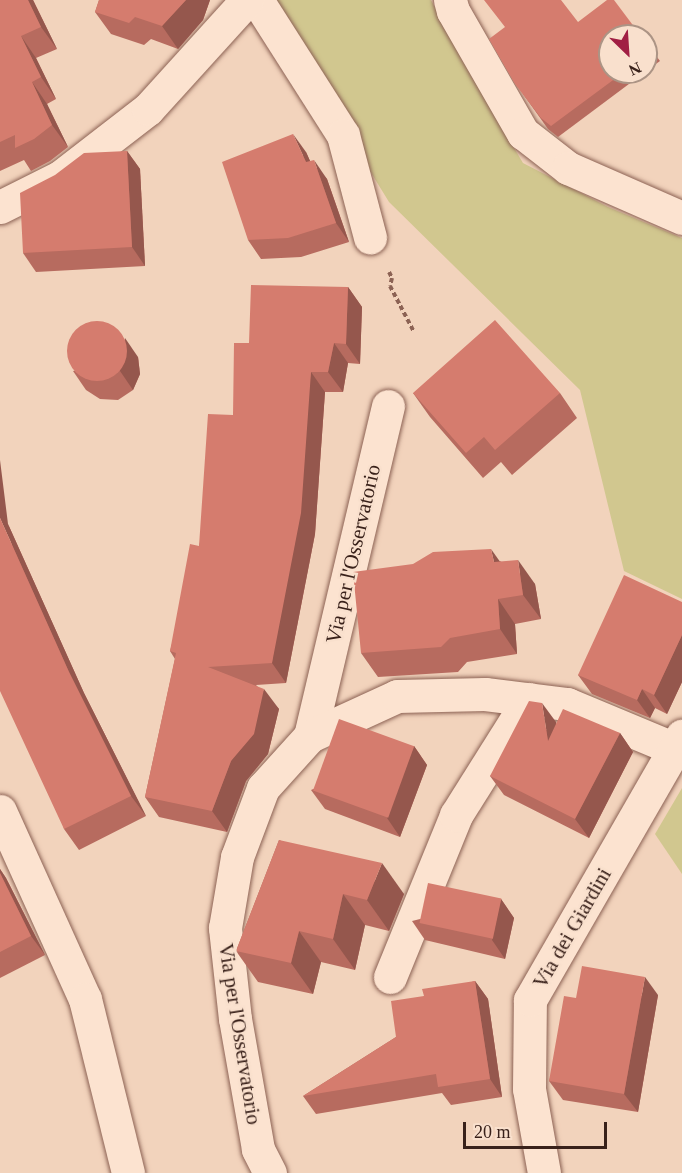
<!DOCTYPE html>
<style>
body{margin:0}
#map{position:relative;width:682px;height:1173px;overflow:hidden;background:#f2d3bc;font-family:Georgia,serif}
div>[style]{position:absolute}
.green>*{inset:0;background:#d1c78f}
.path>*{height:4px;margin-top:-2px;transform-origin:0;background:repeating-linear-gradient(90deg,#8c6254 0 4.5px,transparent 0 7.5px)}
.roads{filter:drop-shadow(0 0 2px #8c6254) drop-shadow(0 0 2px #8c6254)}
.minor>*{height:33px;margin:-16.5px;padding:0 16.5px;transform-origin:16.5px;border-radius:16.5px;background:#fce3d0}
.wall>*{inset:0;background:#b76b5f}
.shaded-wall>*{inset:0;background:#95574d}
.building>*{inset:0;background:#d57c6e;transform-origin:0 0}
.round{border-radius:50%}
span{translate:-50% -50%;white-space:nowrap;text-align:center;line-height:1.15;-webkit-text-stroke:5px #f9e0cd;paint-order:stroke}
.street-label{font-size:21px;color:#39211a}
.north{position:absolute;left:598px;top:24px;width:60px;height:60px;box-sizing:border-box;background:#f9e0cd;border:2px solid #ac9485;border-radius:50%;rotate:155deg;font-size:16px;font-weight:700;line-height:24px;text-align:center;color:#39211a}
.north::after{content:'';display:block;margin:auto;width:21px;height:27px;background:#a11e43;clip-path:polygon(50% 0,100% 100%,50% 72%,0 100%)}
.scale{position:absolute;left:463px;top:1122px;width:144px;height:27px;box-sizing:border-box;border:3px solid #39211a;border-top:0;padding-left:8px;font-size:18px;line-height:21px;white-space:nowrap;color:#39211a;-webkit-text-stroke:4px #f9e0cd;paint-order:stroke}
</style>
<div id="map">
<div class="green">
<i style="clip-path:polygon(265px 0,431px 0,462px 60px,523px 163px,608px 207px,682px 238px,682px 599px,624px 571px,580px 390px,389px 202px)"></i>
<i style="clip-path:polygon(682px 788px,682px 874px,655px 834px)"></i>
</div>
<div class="path">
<i style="left:389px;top:272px;width:7px;rotate:63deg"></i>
<i style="left:392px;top:278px;width:8px;rotate:104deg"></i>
<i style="left:390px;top:286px;width:50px;rotate:62.4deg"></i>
</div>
<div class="roads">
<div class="minor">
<i style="left:257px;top:0;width:160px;rotate:57.5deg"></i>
<i style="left:343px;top:135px;width:106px;rotate:75.2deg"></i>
<i style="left:450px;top:0;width:11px;rotate:75deg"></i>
<i style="left:453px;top:11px;width:141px;rotate:60.2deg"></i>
<i style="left:523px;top:133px;width:57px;rotate:37.9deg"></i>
<i style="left:568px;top:168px;width:124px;rotate:23.7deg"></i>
<i style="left:0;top:207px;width:67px;rotate:-26.6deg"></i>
<i style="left:60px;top:177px;width:111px;rotate:-37.7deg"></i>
<i style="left:148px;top:109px;width:147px;rotate:-47.8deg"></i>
<i style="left:310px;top:736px;width:339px;rotate:-76.7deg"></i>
<i style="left:0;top:811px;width:206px;rotate:65.7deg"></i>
<i style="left:85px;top:999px;width:179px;rotate:76.1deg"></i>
<i style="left:390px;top:977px;width:175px;rotate:-67.8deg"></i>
<i style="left:456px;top:815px;width:137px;rotate:-57.8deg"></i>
<i style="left:270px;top:1173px;width:27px;rotate:-117deg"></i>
<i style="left:258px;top:1149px;width:132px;rotate:-100deg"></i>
<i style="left:235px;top:1019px;width:92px;rotate:-96.3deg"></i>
<i style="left:225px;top:928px;width:72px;rotate:-80.4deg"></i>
<i style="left:237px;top:857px;width:74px;rotate:-69.4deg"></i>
<i style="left:263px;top:788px;width:70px;rotate:-47.9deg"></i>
<i style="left:310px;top:736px;width:96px;rotate:-24.7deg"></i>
<i style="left:397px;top:696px;width:88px;rotate:-1.3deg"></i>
<i style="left:485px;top:694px;width:83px;rotate:7deg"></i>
<i style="left:567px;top:704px;width:117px;rotate:22.6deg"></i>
<i style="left:544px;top:1173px;width:85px;rotate:-100.1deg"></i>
<i style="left:529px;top:1089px;width:89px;rotate:-89.4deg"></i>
<i style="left:530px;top:1000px;width:305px;rotate:-60.1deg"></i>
</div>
</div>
<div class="wall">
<i style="clip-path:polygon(0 0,33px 0,57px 49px,36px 58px,56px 99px,47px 104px,68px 147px,50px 161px,31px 171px,24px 160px,0 171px)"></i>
<i style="clip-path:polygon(99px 0,210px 0,203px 20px,178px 49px,151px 39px,144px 45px,111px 34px,95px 12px)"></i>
<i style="clip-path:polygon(646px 42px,660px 61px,646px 71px)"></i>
<i style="clip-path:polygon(610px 72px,645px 72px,558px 137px,548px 129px,523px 94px)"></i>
<i style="clip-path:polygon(127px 151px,140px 169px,145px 266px,36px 272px,23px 253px)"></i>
<i style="clip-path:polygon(306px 152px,310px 161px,327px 179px,349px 242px,301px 257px,261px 259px,248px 240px)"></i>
<i style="clip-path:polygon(348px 287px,362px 307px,360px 364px,348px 363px,343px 392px,325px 392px,315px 534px,286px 683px,256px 685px,279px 709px,268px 754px,246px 781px,227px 832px,159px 817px,145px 797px,175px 659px,170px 651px,199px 546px,233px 415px,249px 343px)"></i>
<i style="clip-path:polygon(138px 357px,140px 374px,133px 390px,118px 400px,100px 399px,86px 390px,73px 371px)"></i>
<i style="clip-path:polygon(413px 393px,560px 393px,577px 418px,512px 475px,501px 462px,483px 478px,430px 417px)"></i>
<i style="clip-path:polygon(8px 524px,84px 693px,146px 816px,79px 850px,64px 829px)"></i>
<i style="clip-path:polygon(500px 561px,535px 584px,541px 619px,515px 624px,517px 654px,467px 662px,458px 672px,378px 677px,361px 653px)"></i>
<i style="clip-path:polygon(682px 602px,682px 682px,667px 714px,655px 708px,650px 718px,592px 694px,578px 675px)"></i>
<i style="clip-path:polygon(556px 722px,556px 724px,620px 733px,633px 752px,589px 838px,504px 795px,490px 776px)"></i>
<i style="clip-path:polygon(414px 746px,427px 765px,400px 837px,325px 809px,311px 790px)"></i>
<i style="clip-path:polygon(279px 840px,404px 894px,389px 931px,365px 925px,355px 970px,321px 962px,313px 994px,258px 982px,236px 951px)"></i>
<i style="clip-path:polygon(0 869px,6px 878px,45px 955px,0 978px)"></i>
<i style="clip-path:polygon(501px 899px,514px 918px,505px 959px,425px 940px,412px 921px)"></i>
<i style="clip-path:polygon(475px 981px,488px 999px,502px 1097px,451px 1105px,442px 1093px,316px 1114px,303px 1096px,396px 1037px,424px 996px)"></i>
<i style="clip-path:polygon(658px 995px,638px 1112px,563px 1100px,549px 1081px,576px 998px)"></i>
</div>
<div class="shaded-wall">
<i style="clip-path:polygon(28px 0,33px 0,57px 49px,41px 27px)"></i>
<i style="clip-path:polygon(186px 0,210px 0,203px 20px,178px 49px,162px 26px)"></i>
<i style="clip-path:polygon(21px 36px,36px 58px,56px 99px,41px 77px)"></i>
<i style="clip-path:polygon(32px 82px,47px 104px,68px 147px,52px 125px)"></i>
<i style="clip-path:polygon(293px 134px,306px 152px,319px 181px,306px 162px)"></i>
<i style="clip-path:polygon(127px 151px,140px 169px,145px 266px,132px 247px)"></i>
<i style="clip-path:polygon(314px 160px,327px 179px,349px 242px,336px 223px)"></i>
<i style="clip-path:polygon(348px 287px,362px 307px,360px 364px,346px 344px)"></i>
<i style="clip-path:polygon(125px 338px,138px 357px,140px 374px,133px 390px,120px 371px)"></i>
<i style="clip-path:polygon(334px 343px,348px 363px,343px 392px,328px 372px)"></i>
<i style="clip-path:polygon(311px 372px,325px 392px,315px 534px,286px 683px,272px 663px)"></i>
<i style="clip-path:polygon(0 460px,8px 524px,84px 693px,146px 816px,131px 796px,69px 672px,0 518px)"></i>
<i style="clip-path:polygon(491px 549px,508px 573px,494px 562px)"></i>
<i style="clip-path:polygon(518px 560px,535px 584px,541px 619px,523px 595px)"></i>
<i style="clip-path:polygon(498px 599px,515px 624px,517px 654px,500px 629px)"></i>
<i style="clip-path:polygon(682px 635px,682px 682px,667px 714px,654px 695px)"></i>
<i style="clip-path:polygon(264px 689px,279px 709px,268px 754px,246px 781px,227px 832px,212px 811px,231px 761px)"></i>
<i style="clip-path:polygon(642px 689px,655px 708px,650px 718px,637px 700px)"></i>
<i style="clip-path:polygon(542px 703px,556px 722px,561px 760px,548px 741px)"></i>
<i style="clip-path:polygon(620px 733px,633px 752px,589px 838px,575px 819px)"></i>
<i style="clip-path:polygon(414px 746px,427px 765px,400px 837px,387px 818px)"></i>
<i style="clip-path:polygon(382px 863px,404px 894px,389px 931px,367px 900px)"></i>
<i style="clip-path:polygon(0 869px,6px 878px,45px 955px,31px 936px,0 873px)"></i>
<i style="clip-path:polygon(343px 894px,365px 925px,355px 970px,333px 939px)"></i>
<i style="clip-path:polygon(501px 899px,514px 918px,505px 959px,492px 940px)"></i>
<i style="clip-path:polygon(299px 931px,321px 962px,313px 994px,291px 963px)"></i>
<i style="clip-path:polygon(645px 977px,658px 995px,638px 1112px,624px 1094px)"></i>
<i style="clip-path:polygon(475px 981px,488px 999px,502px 1097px,490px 1079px)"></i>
</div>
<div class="building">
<i style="clip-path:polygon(0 0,28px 0,41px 27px,21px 36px,41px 77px,32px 82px,52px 125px,34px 139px,15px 148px,15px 135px,0 142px)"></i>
<i style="clip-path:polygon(99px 0,186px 0,162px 26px,135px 17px,129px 23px,95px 12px)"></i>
<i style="clip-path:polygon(484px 0,561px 0,578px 22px,607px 0,614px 0,641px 36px,610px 36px,610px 72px,624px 72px,551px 126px,541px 118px,515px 84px,489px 39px,505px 27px)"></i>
<i style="clip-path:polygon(646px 42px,652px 51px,646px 55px)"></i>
<i style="clip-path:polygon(293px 134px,306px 162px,314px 160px,336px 223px,288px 238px,248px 240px,222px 162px)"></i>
<i style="clip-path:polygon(127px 151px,132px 247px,23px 253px,20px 193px,55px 175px,84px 153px)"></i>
<i style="clip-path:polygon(251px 285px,348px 287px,346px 344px,334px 343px,328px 372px,311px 372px,301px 513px,272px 663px,208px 667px,264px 689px,254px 734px,231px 761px,212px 811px,145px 797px,176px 653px,170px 651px,190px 544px,199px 546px,208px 414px,233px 415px,234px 343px,249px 343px)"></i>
<i style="clip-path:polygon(495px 320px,560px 393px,495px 450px,484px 437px,466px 453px,413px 393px)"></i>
<i class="round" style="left:67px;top:321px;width:60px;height:60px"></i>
<i style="clip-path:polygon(0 518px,69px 672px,131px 796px,64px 829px,0 691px)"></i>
<i style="clip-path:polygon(491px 549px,494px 562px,518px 560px,523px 595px,498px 599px,500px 629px,450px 638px,441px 647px,361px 653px,353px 572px,413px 564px,433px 552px)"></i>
<i style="clip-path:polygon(624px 575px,682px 602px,682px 635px,654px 695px,642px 689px,637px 700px,578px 675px)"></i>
<i style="clip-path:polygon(529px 701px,542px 703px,548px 741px,563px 709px,620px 733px,575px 819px,490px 776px)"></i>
<i style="left:339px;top:719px;width:80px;height:76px;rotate:20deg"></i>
<i style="clip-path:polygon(279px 840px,382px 863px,367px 900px,343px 894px,333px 939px,299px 931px,291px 963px,236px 951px)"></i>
<i style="clip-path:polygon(0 873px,31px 936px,0 952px)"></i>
<i style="left:428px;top:883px;width:75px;height:41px;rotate:12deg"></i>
<i style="clip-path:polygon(582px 966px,645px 977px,624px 1094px,549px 1081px,564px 996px,576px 998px)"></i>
<i style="clip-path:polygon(475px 981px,490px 1079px,438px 1087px,436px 1074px,303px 1096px,396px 1037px,391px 1001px,424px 996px,422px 989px)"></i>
</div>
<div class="street-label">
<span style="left:353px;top:554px;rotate:-77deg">Via per l'Osservatorio</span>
<span style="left:572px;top:928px;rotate:-60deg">Via dei Giardini</span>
<span style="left:240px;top:1034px;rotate:81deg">Via per l'Osservatorio</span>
</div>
<div class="north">N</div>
<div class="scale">20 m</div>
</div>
